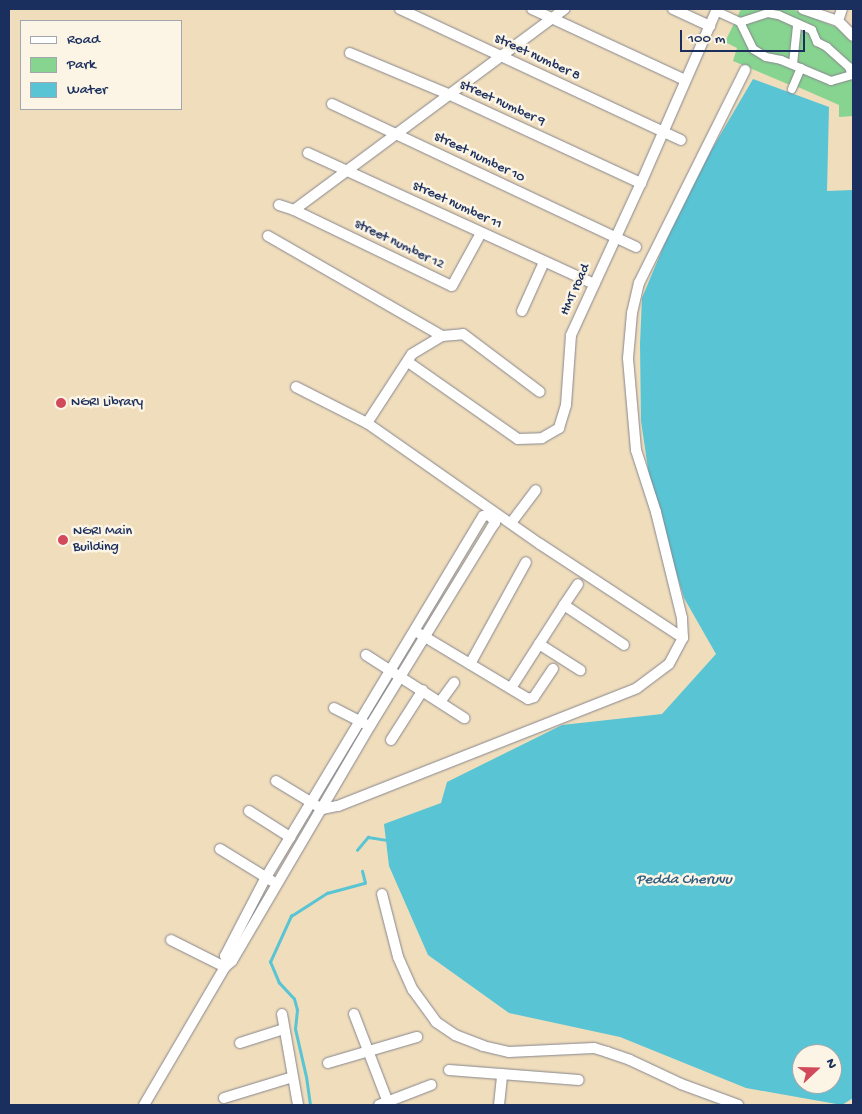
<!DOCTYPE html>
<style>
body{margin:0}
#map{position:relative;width:862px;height:1114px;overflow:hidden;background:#f0ddbc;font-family:"Gochi Hand",sans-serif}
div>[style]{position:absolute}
.green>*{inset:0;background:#87d390}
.water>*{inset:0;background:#59c4d4}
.stream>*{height:2.5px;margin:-1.25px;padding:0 1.25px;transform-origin:1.25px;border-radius:1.25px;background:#59c4d4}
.roads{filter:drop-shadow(0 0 1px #86868d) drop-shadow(0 0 1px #86868d)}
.pedestrian>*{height:8px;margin:-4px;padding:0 4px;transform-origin:4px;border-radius:4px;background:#fff}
.minor>*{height:10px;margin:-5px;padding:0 5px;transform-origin:5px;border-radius:5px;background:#fff}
.dots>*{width:14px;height:14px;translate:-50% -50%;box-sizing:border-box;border:2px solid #fcf5e5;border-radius:50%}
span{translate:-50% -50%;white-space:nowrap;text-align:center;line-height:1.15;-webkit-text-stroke:5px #fcf5e5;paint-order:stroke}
.street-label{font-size:14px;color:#1b2f5e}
.poi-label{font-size:14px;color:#1b2f5e}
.left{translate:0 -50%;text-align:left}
.water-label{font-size:15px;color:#2e5c81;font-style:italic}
.frame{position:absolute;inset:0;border:10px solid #1b2f5e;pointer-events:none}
.legend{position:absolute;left:20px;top:20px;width:162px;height:90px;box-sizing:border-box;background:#fcf5e5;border:1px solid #a2a6af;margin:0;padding:6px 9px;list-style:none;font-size:15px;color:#1b2f5e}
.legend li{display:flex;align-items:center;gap:10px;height:25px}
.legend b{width:25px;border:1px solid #a2a6af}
.north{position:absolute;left:792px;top:1044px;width:50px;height:50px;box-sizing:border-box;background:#fcf5e5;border:1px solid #a2a6af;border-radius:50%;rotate:69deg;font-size:14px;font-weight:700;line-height:20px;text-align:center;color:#1b2f5e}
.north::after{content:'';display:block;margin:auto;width:18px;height:22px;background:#d1495b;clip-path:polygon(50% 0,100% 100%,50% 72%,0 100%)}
.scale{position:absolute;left:680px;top:30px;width:125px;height:22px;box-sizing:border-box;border:2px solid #1b2f5e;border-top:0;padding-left:6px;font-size:15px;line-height:18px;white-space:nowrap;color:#1b2f5e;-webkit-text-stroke:4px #fcf5e5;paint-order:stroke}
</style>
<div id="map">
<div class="green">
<i style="clip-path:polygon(741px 9px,792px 9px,838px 28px,853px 43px,853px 116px,839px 117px,839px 105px,798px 87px,795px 93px,789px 91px,790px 85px,733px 61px,737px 48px,725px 42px)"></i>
</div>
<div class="water">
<i style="clip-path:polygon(evenodd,753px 79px,829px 107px,827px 191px,853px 190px,853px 1098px,842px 1105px,746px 1088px,620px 1037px,509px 1013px,428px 955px,389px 866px,384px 824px,441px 803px,447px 782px,562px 725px,662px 714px,716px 654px,684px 598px,651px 489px,641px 421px,640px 344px,642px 298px,685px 195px,753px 79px,802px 1054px,832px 1054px,832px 1084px,802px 1084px,802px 1054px)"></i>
</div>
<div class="stream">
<i style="left:357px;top:850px;width:17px;rotate:-50deg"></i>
<i style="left:368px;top:837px;width:18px;rotate:9deg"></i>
<i style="left:310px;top:1105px;width:28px;rotate:-98deg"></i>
<i style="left:306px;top:1077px;width:49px;rotate:-102.9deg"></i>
<i style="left:295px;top:1029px;width:19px;rotate:-84deg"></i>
<i style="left:297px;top:1010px;width:11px;rotate:-105deg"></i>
<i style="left:294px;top:999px;width:22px;rotate:-133deg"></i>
<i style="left:279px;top:983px;width:23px;rotate:-113deg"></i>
<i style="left:270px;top:962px;width:51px;rotate:-65.5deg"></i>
<i style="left:291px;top:916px;width:43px;rotate:-32.6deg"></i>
<i style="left:327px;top:893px;width:39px;rotate:-15deg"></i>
<i style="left:365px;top:883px;width:12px;rotate:-104deg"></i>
</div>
<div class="roads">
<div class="pedestrian">
<i style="left:716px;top:11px;width:26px;rotate:25deg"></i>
<i style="left:740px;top:22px;width:30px;rotate:64deg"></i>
<i style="left:753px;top:49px;width:15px;rotate:32deg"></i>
<i style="left:766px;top:57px;width:15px;rotate:11deg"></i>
<i style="left:781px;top:60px;width:54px;rotate:22.8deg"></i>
<i style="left:831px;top:81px;width:22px;rotate:-16deg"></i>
<i style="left:852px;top:75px;width:9px;rotate:-111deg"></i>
<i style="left:849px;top:67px;width:30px;rotate:-138deg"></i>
<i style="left:827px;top:47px;width:11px;rotate:-153deg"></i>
<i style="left:817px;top:42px;width:13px;rotate:-113deg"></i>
<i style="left:812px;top:30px;width:37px;rotate:-156deg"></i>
<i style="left:778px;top:15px;width:10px;rotate:-169deg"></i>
<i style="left:768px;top:13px;width:29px;rotate:162deg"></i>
<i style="left:793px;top:64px;width:39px;rotate:-84deg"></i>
<i style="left:792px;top:89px;width:23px;rotate:-67deg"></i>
</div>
<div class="minor">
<i style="left:400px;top:9px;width:310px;rotate:25deg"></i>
<i style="left:532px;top:9px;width:169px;rotate:24.9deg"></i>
<i style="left:673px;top:9px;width:41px;rotate:24.7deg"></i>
<i style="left:803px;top:9px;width:37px;rotate:19deg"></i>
<i style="left:838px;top:21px;width:21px;rotate:45deg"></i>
<i style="left:838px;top:21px;width:13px;rotate:-72deg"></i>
<i style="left:350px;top:53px;width:106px;rotate:22.7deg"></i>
<i style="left:448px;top:94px;width:213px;rotate:24.8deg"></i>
<i style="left:332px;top:104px;width:336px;rotate:25.2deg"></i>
<i style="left:308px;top:153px;width:315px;rotate:24.6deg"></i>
<i style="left:279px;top:205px;width:16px;rotate:18deg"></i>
<i style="left:294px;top:210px;width:175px;rotate:25.7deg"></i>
<i style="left:452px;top:286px;width:60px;rotate:-61.3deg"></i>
<i style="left:294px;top:210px;width:337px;rotate:-36.6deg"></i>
<i style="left:268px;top:236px;width:201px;rotate:29.9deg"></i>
<i style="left:522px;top:311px;width:54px;rotate:-65.8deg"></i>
<i style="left:408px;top:362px;width:134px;rotate:35deg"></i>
<i style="left:518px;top:439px;width:24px;rotate:-2deg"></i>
<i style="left:542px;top:438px;width:20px;rotate:-30deg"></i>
<i style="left:559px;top:428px;width:24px;rotate:-73deg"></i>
<i style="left:566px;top:405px;width:70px;rotate:-85.9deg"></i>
<i style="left:571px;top:335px;width:167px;rotate:-65.3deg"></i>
<i style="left:641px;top:183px;width:190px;rotate:-66.4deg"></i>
<i style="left:296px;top:387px;width:80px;rotate:26.9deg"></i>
<i style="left:367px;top:423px;width:211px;rotate:35deg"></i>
<i style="left:540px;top:544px;width:171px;rotate:33.3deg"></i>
<i style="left:367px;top:423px;width:82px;rotate:-56.9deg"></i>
<i style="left:412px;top:354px;width:35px;rotate:-31deg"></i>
<i style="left:442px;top:336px;width:21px;rotate:-5deg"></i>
<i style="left:463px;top:334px;width:96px;rotate:37deg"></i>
<i style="left:511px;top:523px;width:41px;rotate:-52.9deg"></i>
<i style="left:564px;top:605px;width:25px;rotate:-56deg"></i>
<i style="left:420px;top:634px;width:126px;rotate:31deg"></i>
<i style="left:528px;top:699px;width:6px;rotate:-18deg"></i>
<i style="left:534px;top:697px;width:34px;rotate:-56deg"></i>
<i style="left:539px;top:644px;width:49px;rotate:32.4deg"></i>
<i style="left:366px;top:655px;width:117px;rotate:32.7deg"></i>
<i style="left:470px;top:664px;width:116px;rotate:-61.2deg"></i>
<i style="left:511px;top:688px;width:98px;rotate:-57.4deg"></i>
<i style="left:564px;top:605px;width:72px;rotate:33.7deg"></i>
<i style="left:440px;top:702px;width:24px;rotate:-54deg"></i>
<i style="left:334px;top:708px;width:35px;rotate:27deg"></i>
<i style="left:391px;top:740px;width:59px;rotate:-57.4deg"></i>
<i style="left:276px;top:781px;width:54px;rotate:31.3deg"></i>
<i style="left:322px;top:809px;width:16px;rotate:-11deg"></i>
<i style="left:338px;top:806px;width:321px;rotate:-21.5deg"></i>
<i style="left:637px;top:688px;width:40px;rotate:-37deg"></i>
<i style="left:669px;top:664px;width:30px;rotate:-62deg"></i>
<i style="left:683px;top:638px;width:20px;rotate:-93deg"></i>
<i style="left:682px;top:618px;width:109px;rotate:-103.8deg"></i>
<i style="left:656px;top:512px;width:65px;rotate:-107.9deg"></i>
<i style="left:636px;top:450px;width:92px;rotate:-95deg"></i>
<i style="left:628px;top:358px;width:45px;rotate:-84.9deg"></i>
<i style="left:632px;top:313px;width:31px;rotate:-77deg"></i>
<i style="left:639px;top:283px;width:238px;rotate:-63.5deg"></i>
<i style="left:249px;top:811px;width:49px;rotate:32.4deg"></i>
<i style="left:220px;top:849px;width:61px;rotate:31.6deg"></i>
<i style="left:382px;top:894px;width:65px;rotate:75.7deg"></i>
<i style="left:398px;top:957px;width:36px;rotate:66deg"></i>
<i style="left:413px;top:990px;width:39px;rotate:54deg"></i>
<i style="left:436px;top:1022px;width:23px;rotate:34deg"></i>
<i style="left:455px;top:1035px;width:30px;rotate:21deg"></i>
<i style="left:483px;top:1046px;width:27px;rotate:13deg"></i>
<i style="left:509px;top:1052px;width:85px;rotate:-2.7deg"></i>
<i style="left:594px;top:1048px;width:14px;rotate:17deg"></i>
<i style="left:607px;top:1052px;width:24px;rotate:19deg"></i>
<i style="left:630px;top:1060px;width:56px;rotate:25.2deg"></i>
<i style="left:681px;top:1084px;width:61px;rotate:20.2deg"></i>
<i style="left:171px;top:940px;width:60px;rotate:26.6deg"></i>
<i style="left:282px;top:1014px;width:92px;rotate:80deg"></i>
<i style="left:354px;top:1014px;width:97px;rotate:69deg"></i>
<i style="left:240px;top:1043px;width:46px;rotate:-17.7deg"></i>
<i style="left:328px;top:1063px;width:93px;rotate:-16.3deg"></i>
<i style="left:449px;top:1070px;width:130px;rotate:4.4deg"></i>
<i style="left:224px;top:1098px;width:72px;rotate:-16.9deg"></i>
<i style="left:144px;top:1105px;width:160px;rotate:-59.6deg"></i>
<i style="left:225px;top:967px;width:9px;rotate:-41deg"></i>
<i style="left:232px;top:961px;width:273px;rotate:-59.6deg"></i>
<i style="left:370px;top:726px;width:233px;rotate:-58.5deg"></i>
<i style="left:492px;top:527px;width:5px;rotate:-53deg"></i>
<i style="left:495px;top:523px;width:9px;rotate:-122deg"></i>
<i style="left:490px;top:515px;width:7px;rotate:172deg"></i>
<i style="left:483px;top:516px;width:421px;rotate:121deg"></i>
<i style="left:266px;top:877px;width:89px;rotate:117.4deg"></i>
<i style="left:225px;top:956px;width:8px;rotate:60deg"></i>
<i style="left:379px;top:1105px;width:56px;rotate:-21deg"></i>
<i style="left:499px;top:1105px;width:31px;rotate:-84deg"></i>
</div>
</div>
<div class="dots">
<i style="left:61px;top:403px;background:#d1495b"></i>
<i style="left:63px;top:540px;background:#d1495b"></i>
</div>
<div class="street-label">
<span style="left:537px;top:58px;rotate:25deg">street number 8</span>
<span style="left:502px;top:104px;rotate:25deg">street number 9</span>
<span style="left:479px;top:158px;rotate:26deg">street number 10</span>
<span style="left:457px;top:206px;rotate:25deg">street number 11</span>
<span style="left:399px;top:245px;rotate:26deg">street number 12</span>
<span style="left:576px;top:290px;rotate:-66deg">HMT road</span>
</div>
<div class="poi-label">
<span class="left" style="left:71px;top:403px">NGRI Library</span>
<span class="left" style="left:73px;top:540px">NGRI Main<br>Building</span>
</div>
<div class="water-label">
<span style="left:684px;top:881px">Pedda Cheruvu</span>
</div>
<div class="frame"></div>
<ul class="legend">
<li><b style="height:6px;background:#fff"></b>Road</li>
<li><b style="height:14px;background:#87d390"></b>Park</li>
<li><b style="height:14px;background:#59c4d4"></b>Water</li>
</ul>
<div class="north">N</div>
<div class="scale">100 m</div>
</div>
